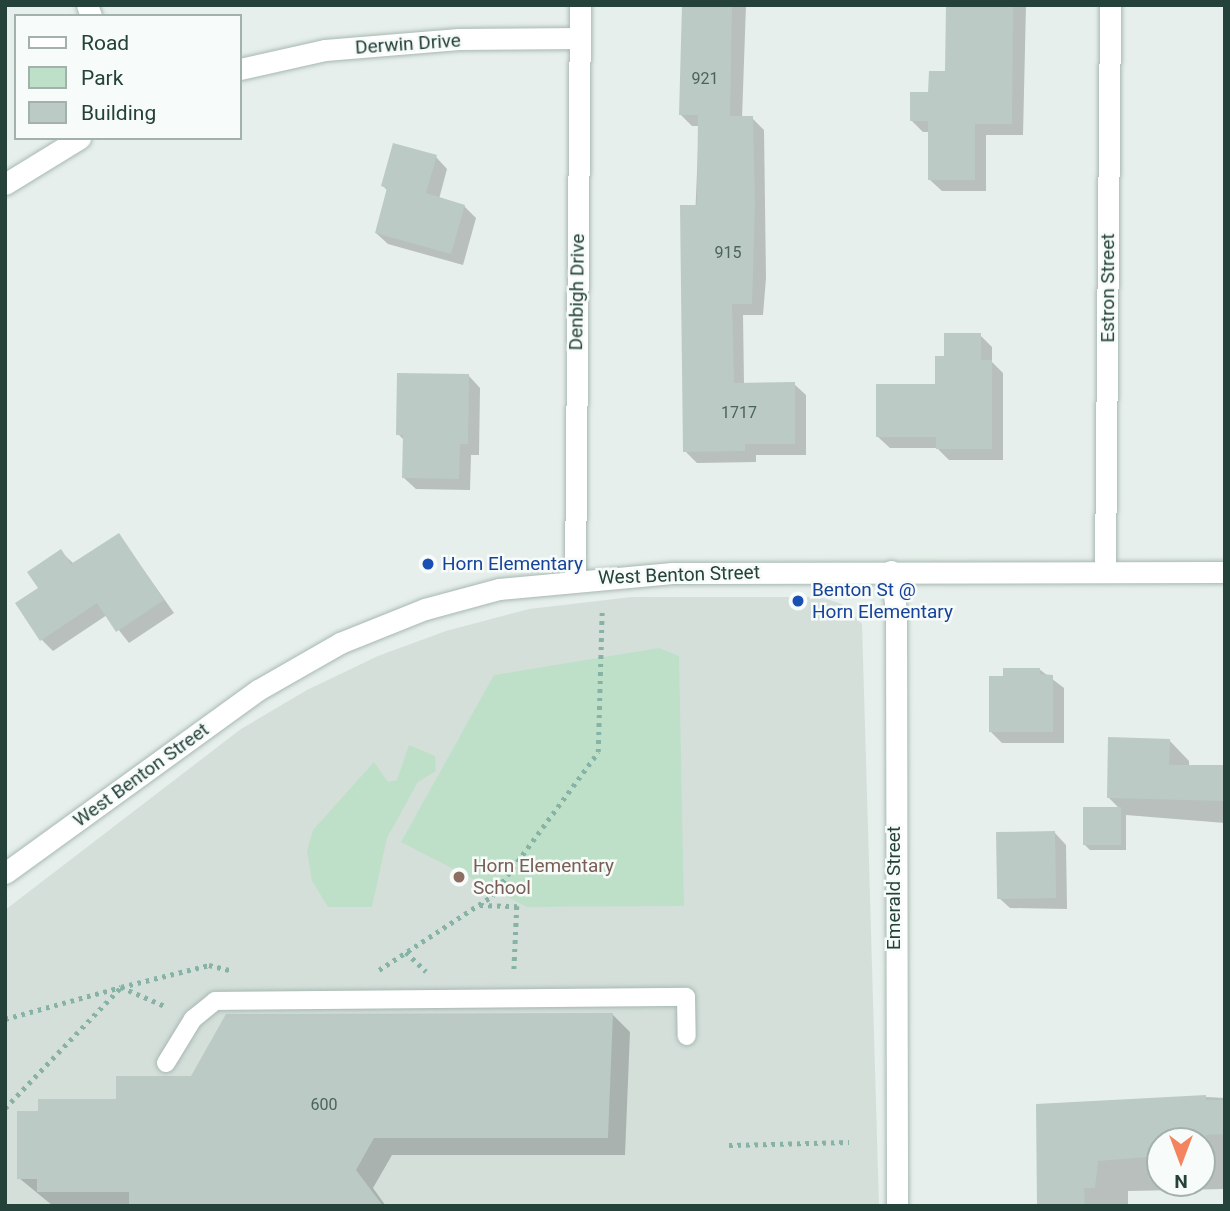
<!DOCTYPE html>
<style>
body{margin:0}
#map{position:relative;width:1230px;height:1211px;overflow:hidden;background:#e6efeb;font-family:Roboto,sans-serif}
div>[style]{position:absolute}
.built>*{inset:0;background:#d4dfda}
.green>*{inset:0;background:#bfe0c8}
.shadow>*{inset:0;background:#0003}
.building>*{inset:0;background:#bbcac4;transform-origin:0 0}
.path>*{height:4.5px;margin-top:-2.25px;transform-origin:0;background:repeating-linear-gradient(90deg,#86b3a5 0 3.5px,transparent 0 8.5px)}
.roads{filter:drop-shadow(0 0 2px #a8b8b2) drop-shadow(0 0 2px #a8b8b2)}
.service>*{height:18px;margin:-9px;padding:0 9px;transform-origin:9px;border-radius:9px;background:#fff}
.minor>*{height:21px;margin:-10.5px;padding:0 10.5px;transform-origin:10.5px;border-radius:10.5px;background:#fff}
.tertiary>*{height:21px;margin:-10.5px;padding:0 10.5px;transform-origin:10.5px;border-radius:10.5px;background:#fff}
.dots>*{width:19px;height:19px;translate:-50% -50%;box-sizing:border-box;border:4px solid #f7fbf9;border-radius:50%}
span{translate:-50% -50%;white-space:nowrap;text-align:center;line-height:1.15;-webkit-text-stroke:5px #f7fbf9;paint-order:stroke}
.number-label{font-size:16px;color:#4a645c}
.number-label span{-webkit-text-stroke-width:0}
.street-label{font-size:19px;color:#24423a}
.transit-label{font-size:19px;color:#164399}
.left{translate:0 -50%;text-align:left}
.education-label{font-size:19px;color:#785e54}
.frame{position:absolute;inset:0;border:7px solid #24423a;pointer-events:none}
.legend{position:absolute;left:14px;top:14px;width:228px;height:126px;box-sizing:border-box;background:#f7fbf9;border:2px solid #a3b1ad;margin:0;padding:9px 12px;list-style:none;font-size:21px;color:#24423a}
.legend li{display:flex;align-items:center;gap:14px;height:35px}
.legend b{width:35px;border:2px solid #a3b1ad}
.north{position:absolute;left:1146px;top:1127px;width:70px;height:70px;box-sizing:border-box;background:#f7fbf9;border:2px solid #a3b1ad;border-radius:50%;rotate:180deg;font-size:19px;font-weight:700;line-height:28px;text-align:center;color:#24423a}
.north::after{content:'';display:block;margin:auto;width:24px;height:32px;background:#f4845f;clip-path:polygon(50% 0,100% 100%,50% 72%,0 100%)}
</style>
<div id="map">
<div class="built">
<i style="clip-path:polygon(632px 597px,820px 597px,842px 604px,862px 624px,879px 1206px,5px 1206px,5px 910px,241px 729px,307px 690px,378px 656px,446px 631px,529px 609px)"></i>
</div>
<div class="green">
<i style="clip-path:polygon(659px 648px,679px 656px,684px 906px,527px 907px,401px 842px,494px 675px)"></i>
<i style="clip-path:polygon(409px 745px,435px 756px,436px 771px,418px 782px,387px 838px,372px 907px,328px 907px,312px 881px,307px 851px,313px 830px,374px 762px,388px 782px,397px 780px)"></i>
</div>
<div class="shadow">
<i style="clip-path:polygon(683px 5px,746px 5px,742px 118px,752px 118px,764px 130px,766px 278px,763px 315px,743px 315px,744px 384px,794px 384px,806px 395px,806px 455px,756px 455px,756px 462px,697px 463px,685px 451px,699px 126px,692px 126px,681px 115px)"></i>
<i style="clip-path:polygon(948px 5px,1026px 5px,1023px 135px,986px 135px,986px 191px,942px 191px,930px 180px,930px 132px,923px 132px,911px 120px,947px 72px)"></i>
<i style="clip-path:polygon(436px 157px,447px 169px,439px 199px,464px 206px,476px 218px,463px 265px,388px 244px,376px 233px,388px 191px,383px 186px)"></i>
<i style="clip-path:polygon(980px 335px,992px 347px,992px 362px,1003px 373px,1003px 460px,949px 460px,937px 448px,890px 448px,878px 437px,937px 386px,946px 358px)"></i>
<i style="clip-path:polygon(469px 376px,480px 388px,479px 455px,471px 455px,470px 490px,416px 489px,404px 478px,405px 441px,398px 434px)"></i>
<i style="clip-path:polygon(119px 535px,174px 613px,129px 643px,107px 615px,53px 651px,42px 640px,40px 589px,61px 552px,73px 563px)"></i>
<i style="clip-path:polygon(1039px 669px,1064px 688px,1064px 743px,1002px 743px,990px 731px)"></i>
<i style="clip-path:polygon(1169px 740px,1189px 761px,1189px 767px,1225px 767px,1225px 823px,1126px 815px,1126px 850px,1090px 850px,1084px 844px,1120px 809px,1109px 798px)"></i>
<i style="clip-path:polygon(1055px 833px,1066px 845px,1067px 909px,1010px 908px,998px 897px)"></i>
<i style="clip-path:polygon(612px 1014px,630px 1032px,625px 1155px,392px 1155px,373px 1188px,386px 1206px,53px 1206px,19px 1178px,40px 1113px,118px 1100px,192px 1078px)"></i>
<i style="clip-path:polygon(evenodd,1206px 1097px,1225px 1098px,1225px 1189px,1128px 1191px,1128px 1206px,1023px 1206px,1039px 1205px,1038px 1106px,1206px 1097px,1160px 1141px,1202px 1141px,1202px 1183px,1160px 1183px,1160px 1141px)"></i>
</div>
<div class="building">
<i style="clip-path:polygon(682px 5px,732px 5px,730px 116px,753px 116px,755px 205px,752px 304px,732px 304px,734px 383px,795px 382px,795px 444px,745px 444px,745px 451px,683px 452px,680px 205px,697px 205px,698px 115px,679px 115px)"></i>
<i style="clip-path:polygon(946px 5px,1013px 5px,1012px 124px,975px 124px,975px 180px,928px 180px,928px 121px,910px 121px,910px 92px,928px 92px,929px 71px,945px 71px)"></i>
<i style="clip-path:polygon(393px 143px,437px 155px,426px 193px,465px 205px,451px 254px,375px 233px,387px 188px,381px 186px)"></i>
<i style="clip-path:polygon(944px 333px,981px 333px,981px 360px,992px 360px,992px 449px,936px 449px,936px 437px,876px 437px,876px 384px,935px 384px,935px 356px,944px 356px)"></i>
<i style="clip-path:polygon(397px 373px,469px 374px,468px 444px,460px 444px,459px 479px,402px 478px,403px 435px,396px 435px)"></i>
<i style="clip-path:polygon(119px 533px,164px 600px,116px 632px,97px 603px,40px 641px,15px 603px,38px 588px,27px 572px,61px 549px,71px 564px)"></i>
<i style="clip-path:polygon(1003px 668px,1040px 668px,1040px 674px,1053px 675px,1053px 732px,989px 732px,989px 676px,1003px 676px)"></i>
<i style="clip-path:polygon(1108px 737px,1170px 739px,1169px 765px,1225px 765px,1225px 801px,1107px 798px)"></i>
<i style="left:1083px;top:807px;width:38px;height:38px"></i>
<i style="left:1055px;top:831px;width:67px;height:59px;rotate:89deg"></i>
<i style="clip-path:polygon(613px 1013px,608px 1138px,374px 1138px,356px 1170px,383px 1206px,129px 1206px,129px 1192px,37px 1192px,37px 1179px,17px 1179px,17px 1111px,38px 1111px,38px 1099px,116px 1099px,116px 1076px,191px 1076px,226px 1014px)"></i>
<i style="clip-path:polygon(1206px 1095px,1206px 1100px,1225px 1100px,1225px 1134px,1206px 1135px,1207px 1155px,1202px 1155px,1202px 1141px,1160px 1141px,1160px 1156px,1098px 1161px,1095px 1188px,1084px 1188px,1085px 1206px,1037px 1206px,1036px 1104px)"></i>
</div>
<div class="path">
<i style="left:480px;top:905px;width:37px;rotate:2deg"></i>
<i style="left:517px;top:906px;width:67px;rotate:92.6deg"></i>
<i style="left:406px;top:952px;width:28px;rotate:44deg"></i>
<i style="left:379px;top:970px;width:135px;rotate:-33.2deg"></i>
<i style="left:492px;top:896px;width:179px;rotate:-53.6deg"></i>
<i style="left:598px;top:752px;width:140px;rotate:-88.4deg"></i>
<i style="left:5px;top:1019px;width:120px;rotate:-15.4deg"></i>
<i style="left:121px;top:987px;width:50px;rotate:23.5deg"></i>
<i style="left:5px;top:1108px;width:168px;rotate:-46.2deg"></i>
<i style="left:121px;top:987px;width:91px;rotate:-14deg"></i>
<i style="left:209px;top:965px;width:25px;rotate:14deg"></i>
<i style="left:729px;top:1145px;width:120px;rotate:-1.4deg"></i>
</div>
<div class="roads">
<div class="service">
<i style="left:166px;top:1063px;width:52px;rotate:-58.5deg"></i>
<i style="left:193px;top:1019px;width:28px;rotate:-39deg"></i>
<i style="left:215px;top:1001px;width:471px;rotate:-0.5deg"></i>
<i style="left:686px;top:997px;width:39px;rotate:89deg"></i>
</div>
<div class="minor">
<i style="left:87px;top:5px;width:12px;rotate:70deg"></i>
<i style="left:240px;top:69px;width:87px;rotate:-12.6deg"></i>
<i style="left:325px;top:50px;width:134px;rotate:-4.7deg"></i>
<i style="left:459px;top:39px;width:121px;rotate:-0.5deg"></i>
<i style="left:5px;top:184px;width:88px;rotate:-31.5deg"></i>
<i style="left:891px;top:571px;width:40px;rotate:82.9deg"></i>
<i style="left:896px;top:611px;width:595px;rotate:89.9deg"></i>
<i style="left:1105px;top:571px;width:566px;rotate:-89.49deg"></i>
<i style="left:575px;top:579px;width:574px;rotate:-89.5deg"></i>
</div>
<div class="tertiary">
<i style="left:5px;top:873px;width:312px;rotate:-35.9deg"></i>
<i style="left:258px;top:690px;width:95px;rotate:-29.8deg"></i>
<i style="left:340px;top:643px;width:92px;rotate:-21.8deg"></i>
<i style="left:425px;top:609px;width:77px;rotate:-15.1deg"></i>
<i style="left:499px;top:589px;width:174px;rotate:-5.3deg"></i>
<i style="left:672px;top:573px;width:553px;rotate:-0.1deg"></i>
</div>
</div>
<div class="dots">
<i style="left:428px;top:564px;background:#1a4fb4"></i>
<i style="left:798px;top:601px;background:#1a4fb4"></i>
<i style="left:459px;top:877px;background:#8d6e63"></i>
</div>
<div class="number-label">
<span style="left:705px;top:79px">921</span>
<span style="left:728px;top:253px">915</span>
<span style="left:739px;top:413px">1717</span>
<span style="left:324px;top:1105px">600</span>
</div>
<div class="street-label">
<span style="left:408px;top:44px;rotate:-4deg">Derwin Drive</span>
<span style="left:1108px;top:288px;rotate:-90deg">Estron Street</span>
<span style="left:577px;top:292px;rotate:-89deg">Denbigh Drive</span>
<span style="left:679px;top:575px;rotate:-2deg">West Benton Street</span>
<span style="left:141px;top:775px;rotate:-36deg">West Benton Street</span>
<span style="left:894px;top:888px;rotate:-90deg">Emerald Street</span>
</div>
<div class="transit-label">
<span class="left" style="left:442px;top:564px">Horn Elementary</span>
<span class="left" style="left:812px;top:601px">Benton St @<br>Horn Elementary</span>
</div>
<div class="education-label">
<span class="left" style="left:473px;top:877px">Horn Elementary<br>School</span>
</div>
<div class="frame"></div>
<ul class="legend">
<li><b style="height:9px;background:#fff"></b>Road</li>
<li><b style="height:19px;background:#bfe0c8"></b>Park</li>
<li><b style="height:19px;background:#bbcac4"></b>Building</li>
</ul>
<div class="north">N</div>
</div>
